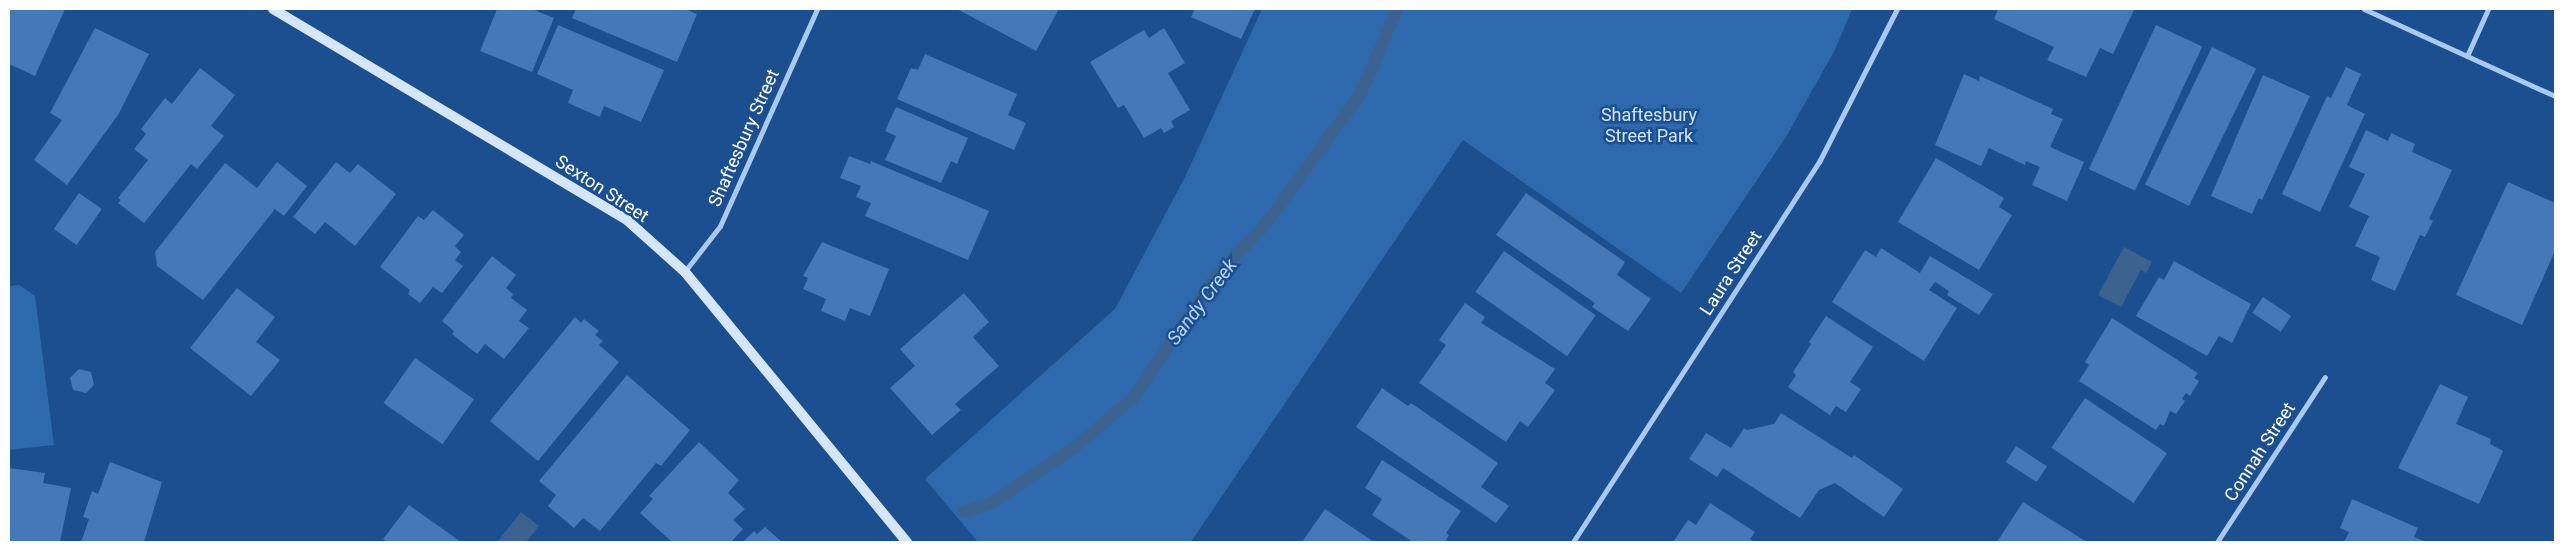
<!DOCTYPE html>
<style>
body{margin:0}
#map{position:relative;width:2564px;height:551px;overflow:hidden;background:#1b4f8f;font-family:Roboto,sans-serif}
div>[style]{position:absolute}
.green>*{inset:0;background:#2e69ad}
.water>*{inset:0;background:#3c6290}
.stream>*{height:12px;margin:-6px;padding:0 6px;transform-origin:6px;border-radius:6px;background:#3c6290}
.building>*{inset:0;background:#4478b7;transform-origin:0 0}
.street>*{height:5px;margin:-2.5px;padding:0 2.5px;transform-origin:2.5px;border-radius:2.5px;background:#a9c9ee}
.secondary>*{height:10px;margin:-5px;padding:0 5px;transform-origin:5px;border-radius:5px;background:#d6e6fa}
span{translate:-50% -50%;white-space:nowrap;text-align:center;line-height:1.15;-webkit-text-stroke:5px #1b4f8f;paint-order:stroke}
.park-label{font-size:18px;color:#cfe3fa}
.street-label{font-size:18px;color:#fff}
.water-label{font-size:19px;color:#b5d3f5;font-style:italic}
.frame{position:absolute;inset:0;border:10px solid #fff;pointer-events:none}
</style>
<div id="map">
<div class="green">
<i style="clip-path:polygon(1262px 9px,1852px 9px,1835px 50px,1787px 135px,1681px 293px,1463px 140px,1191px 542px,978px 542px,925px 479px,1115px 309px,1185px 177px)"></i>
<i style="clip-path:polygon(19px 285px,35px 296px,54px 445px,9px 450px,9px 286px)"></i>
</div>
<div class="water">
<i style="clip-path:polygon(2124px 247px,2152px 262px,2146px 273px,2141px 270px,2121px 307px,2098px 295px)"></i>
<i style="clip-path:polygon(521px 512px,539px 526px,526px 542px,497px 542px)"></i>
</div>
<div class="stream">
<i style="left:963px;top:512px;width:32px;rotate:-18deg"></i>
<i style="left:993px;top:502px;width:99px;rotate:-33.9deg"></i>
<i style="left:1075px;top:447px;width:77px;rotate:-40.3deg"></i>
<i style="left:1134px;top:397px;width:145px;rotate:-56deg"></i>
<i style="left:1215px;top:277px;width:74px;rotate:-46.1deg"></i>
<i style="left:1266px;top:224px;width:162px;rotate:-54.1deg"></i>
<i style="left:1361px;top:93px;width:91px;rotate:-66.8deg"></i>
</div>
<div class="building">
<i style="clip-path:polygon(9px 9px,65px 9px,35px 76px,9px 64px)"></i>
<i style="clip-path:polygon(497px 9px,532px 9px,554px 18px,532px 72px,480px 51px)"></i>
<i style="clip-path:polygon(576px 9px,685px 9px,697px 14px,677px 62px,572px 18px)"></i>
<i style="clip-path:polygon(957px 9px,1059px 9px,1036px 51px)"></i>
<i style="clip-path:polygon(1195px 9px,1255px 9px,1241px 39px,1191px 17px)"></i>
<i style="clip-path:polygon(1998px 9px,2132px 9px,2134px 10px,2113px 54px,2100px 48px,2086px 77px,2047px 60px,2054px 47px,1994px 19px)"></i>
<i style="clip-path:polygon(558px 25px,664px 70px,641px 122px,604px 106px,600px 117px,568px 103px,573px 90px,537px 74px)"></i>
<i style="left:2156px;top:25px;width:51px;height:159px;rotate:25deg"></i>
<i style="clip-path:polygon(95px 28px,149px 54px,118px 115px,67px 185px,34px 160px,62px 120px,50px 113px)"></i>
<i style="clip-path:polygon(1164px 28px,1185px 63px,1168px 73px,1190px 110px,1171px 121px,1174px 127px,1164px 133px,1161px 128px,1144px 138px,1124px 105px,1118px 108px,1090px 62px,1144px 30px,1149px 38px)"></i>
<i style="left:2212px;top:47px;width:49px;height:153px;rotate:26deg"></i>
<i style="clip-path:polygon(925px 54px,1017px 94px,1008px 115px,1026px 123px,1014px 150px,897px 99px,911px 68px,918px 70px)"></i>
<i style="clip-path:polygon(2346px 67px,2361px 74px,2347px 105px,2365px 114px,2320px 212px,2282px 194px,2327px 96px,2331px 98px)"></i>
<i style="clip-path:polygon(200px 68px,235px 95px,211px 126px,224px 136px,197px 169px,191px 164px,144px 223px,118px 203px,121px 200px,118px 198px,148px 160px,134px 149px,146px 134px,141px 129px,165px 98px,172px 104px)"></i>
<i style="clip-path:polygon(1964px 74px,1979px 81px,1980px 76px,2053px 109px,2051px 114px,2063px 119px,2050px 147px,2084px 162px,2067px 201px,2032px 185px,2040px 167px,2026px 161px,2025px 165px,1989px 148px,1981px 166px,1935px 145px)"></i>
<i style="clip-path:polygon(2263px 75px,2310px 96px,2262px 200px,2259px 198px,2252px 214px,2211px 196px)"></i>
<i style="clip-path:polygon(896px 107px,968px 138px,957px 164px,951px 161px,941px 183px,885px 160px,896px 136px,885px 131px)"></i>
<i style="clip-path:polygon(2366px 130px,2388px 141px,2391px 133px,2415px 144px,2412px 152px,2452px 170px,2429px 219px,2433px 221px,2425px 237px,2420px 235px,2395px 291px,2371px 280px,2380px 257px,2355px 246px,2369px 216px,2349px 207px,2365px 174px,2349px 167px)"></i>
<i style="clip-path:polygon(849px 156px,870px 164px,871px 161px,989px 211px,968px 260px,865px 216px,871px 203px,856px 197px,861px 186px,840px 178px)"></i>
<i style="clip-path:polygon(1936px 158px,2004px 198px,1999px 207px,2012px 215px,1979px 270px,1898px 222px)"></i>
<i style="clip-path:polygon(277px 162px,307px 186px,284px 216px,275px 209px,203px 300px,157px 266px,155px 252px,225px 163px,257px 188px)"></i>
<i style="clip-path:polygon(336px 162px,350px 173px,358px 164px,396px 194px,355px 246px,325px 222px,315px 234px,293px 217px)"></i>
<i style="clip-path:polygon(2508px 182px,2555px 203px,2555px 251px,2522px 325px,2456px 295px)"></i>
<i style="left:79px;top:193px;width:28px;height:44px;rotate:35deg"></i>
<i style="clip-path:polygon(1526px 193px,1625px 262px,1617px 275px,1651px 299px,1628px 331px,1592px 307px,1595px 303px,1496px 235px)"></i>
<i style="clip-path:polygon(433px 210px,464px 235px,455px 246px,461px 252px,455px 260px,463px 266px,442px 293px,433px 287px,420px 303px,408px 294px,410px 290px,380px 267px,418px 216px,424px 220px)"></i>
<i style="clip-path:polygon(822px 242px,889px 269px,870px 316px,850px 308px,845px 321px,821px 311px,826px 299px,803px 289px,808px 278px,803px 276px)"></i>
<i style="clip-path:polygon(1881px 248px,1920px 273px,1930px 256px,1993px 294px,1979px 315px,1947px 295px,1949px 291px,1935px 282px,1929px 290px,1957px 308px,1924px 361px,1832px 302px,1865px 250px,1876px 257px)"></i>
<i style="left:1504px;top:251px;width:112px;height:50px;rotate:35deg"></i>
<i style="clip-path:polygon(492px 256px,516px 275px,506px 288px,513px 294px,511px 298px,527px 310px,519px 321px,529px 328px,504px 359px,485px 344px,477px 354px,452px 334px,454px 331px,442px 321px)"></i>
<i style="clip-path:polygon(2174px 261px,2251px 304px,2232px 343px,2219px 336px,2207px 356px,2136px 316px,2159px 277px,2164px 280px)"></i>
<i style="clip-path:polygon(237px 288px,275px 317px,256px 342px,280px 360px,251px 396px,190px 348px)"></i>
<i style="clip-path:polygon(964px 293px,989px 322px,973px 337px,999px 366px,955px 404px,961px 410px,932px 435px,890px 388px,915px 366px,900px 349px)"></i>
<i style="left:2263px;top:297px;width:34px;height:19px;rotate:34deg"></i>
<i style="clip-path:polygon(1465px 303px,1485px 317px,1481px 323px,1555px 369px,1545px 383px,1555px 390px,1528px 427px,1520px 421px,1506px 442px,1419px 383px,1446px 345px,1439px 340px)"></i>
<i style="clip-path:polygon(1826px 316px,1873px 347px,1850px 382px,1861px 389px,1846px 412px,1836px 406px,1830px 415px,1788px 387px,1796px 375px,1793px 372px,1811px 344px,1809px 342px)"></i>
<i style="clip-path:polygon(575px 317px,581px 323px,584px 319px,599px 331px,595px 335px,603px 341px,599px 345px,619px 362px,538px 461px,490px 421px)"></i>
<i style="clip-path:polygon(2112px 318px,2198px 373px,2194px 378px,2199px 381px,2190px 396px,2186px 393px,2182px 399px,2185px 401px,2176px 414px,2170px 411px,2164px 426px,2160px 424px,2156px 430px,2079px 381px,2089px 365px,2085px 362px)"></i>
<i style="left:415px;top:358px;width:72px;height:55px;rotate:35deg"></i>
<i style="clip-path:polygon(79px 369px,91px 372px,94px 385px,86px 393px,73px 390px,70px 378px)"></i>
<i style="clip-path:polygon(627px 375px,690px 430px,661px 466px,656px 463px,600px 531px,583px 518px,574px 528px,548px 506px,556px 495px,539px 481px)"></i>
<i style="clip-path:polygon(2440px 384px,2468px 397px,2456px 424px,2491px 439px,2490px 444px,2503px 451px,2479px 504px,2398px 468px)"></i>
<i style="clip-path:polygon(1382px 388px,1408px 406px,1411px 403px,1498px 463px,1481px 487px,1509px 506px,1496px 523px,1356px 427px)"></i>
<i style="left:2085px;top:398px;width:99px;height:60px;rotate:34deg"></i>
<i style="clip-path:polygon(1781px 413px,1852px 458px,1854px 455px,1903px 489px,1884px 517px,1835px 483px,1819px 490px,1800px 518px,1723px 468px,1717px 477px,1689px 459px,1706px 433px,1731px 448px,1744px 428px,1747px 430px,1774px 424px)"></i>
<i style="clip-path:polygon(699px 442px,739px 480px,728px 493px,745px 509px,733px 520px,743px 529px,731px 542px,672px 542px,640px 513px,653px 499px,649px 496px)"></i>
<i style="left:2016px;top:446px;width:37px;height:19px;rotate:33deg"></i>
<i style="clip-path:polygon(1382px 460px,1461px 511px,1446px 533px,1449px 535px,1445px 542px,1413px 542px,1372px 515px,1382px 499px,1365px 488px)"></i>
<i style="clip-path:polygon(110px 462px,162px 482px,144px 542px,81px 542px,89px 519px,83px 517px,92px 491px,98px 494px)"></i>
<i style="clip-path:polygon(9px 468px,45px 473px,43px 483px,71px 488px,60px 542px,9px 542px)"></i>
<i style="clip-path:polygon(2352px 499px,2418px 528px,2414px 537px,2426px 542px,2344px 542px,2349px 532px,2340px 528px)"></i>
<i style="clip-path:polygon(2023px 502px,2087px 542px,1997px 542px)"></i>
<i style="clip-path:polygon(1710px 503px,1755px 532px,1750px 539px,1755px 542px,1673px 542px,1688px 520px,1696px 525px)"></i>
<i style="clip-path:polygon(409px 505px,461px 542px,387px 542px,383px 539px)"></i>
<i style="clip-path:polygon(1325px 509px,1374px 542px,1302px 542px)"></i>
<i style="clip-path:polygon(765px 527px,782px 542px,743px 542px,754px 531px,757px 534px)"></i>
</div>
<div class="street">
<i style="left:2364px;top:9px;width:210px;rotate:24.5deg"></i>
<i style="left:2467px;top:56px;width:51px;rotate:-65.9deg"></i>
<i style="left:685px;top:271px;width:57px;rotate:-52.1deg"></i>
<i style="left:720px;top:226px;width:238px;rotate:-65.9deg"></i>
<i style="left:1573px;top:542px;width:453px;rotate:-57.1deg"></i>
<i style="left:1819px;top:162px;width:172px;rotate:-63deg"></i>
<i style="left:2217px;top:542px;width:197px;rotate:-56.8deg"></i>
</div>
<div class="secondary">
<i style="left:273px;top:9px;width:413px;rotate:30.8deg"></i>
<i style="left:628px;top:221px;width:76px;rotate:41.8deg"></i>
<i style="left:685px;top:272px;width:350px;rotate:50.6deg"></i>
</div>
<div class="park-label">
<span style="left:1649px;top:126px">Shaftesbury<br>Street Park</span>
</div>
<div class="street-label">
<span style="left:744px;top:138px;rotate:-66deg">Shaftesbury Street</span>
<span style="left:602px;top:189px;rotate:33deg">Sexton Street</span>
<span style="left:1731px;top:273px;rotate:-57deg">Laura Street</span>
<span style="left:2260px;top:452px;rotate:-57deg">Connah Street</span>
</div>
<div class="water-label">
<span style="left:1202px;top:302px;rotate:-53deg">Sandy Creek</span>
</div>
<div class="frame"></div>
</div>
